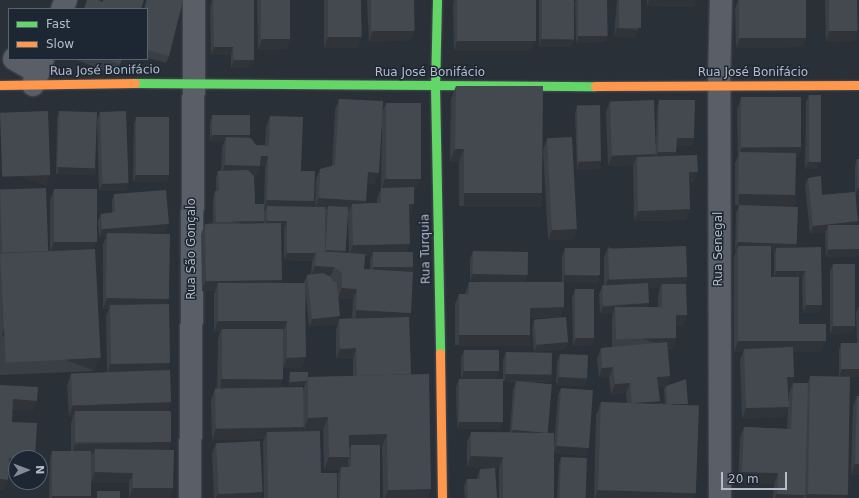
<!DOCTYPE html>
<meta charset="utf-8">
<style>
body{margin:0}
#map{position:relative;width:859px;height:498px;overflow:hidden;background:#2a3038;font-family:"DejaVu Sans",sans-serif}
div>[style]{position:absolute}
.roads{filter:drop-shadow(0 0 1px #484c53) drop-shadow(0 0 1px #484c53)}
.street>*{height:22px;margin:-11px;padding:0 11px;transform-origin:11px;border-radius:11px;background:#5a5e66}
.fast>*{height:9px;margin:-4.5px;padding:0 4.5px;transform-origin:4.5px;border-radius:4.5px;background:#63d668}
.slow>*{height:9px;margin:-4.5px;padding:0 4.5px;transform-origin:4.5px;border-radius:4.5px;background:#ff974d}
.wall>*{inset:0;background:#3a3f45}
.shaded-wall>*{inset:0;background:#303338;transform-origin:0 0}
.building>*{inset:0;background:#444950;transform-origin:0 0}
span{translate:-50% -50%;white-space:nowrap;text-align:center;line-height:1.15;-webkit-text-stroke:3px #1d2633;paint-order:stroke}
.street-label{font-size:12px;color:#b4bcc9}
.legend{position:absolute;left:8px;top:8px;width:140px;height:52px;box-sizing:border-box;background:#1d2633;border:1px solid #59626f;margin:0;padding:5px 7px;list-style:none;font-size:12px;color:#b4bcc9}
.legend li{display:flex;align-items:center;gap:8px;height:20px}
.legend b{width:20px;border:1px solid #59626f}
.north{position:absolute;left:8px;top:450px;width:40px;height:40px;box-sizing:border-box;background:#1d2633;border:1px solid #59626f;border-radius:50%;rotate:89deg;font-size:11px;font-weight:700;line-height:16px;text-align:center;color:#b4bcc9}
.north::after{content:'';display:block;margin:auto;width:14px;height:18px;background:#848b96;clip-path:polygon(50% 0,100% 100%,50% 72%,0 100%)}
.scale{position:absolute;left:721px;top:472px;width:66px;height:18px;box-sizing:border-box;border:2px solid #b4bcc9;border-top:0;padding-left:5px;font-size:12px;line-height:14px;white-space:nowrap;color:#b4bcc9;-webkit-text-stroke:3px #1d2633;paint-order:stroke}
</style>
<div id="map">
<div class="roads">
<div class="street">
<i style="left:62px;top:9px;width:10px;rotate:-66deg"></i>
<i style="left:14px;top:59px;width:28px;rotate:30deg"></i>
<i style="left:33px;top:85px;width:28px;rotate:-69deg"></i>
<i style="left:190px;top:498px;width:498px;rotate:-89.5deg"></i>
<i style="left:720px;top:498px;width:413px;rotate:-90.1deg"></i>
<i style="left:719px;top:85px;width:85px;rotate:-88.7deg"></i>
</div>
<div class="fast">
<i style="left:437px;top:0;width:86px;rotate:91.3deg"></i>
<i style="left:435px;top:86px;width:267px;rotate:88.9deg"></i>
<i style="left:135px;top:83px;width:460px;rotate:0.4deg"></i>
</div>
<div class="slow">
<i style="left:0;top:85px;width:135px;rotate:-0.8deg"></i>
<i style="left:595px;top:86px;width:264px;rotate:-0.2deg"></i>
<i style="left:440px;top:353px;width:145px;rotate:89.2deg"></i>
</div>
</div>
<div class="wall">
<i style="clip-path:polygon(146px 0,183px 0,169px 56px,166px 63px,147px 58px,147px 9px,144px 9px)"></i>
<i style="clip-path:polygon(212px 0,254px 0,251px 68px,231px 68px,231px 55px,211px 55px,210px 7px)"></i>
<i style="clip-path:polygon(257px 0,290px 0,287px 49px,258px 50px)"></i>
<i style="clip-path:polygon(324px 0,361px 0,362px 37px,358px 48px,324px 48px)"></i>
<i style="clip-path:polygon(367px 0,414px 0,415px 29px,411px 40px,369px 42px)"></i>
<i style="clip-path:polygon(454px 0,536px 0,532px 51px,454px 51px,453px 3px)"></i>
<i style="clip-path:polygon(539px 0,574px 0,574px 40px,571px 47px,539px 47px)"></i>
<i style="clip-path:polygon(576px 0,607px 0,608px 35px,605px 42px,576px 43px,575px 2px)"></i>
<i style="clip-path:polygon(617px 0,641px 0,638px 30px,635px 38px,614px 36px)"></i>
<i style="clip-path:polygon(647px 0,696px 0,693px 7px,647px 6px)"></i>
<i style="clip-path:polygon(738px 0,806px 0,803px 47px,736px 48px,735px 9px)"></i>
<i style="clip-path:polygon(825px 0,857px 0,858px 30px,854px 41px,826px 42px)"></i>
<i style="clip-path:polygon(74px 59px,122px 59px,116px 75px)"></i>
<i style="clip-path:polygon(456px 86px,542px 193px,538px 206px,459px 206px,459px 162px,450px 162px,451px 99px)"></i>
<i style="clip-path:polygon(809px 95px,817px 169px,805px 169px,806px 102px)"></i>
<i style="clip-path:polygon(741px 98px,801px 147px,798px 158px,796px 158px,792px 205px,735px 205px,735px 163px,738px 156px,737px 109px)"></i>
<i style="clip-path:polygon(evenodd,339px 99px,382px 112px,386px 103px,420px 179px,416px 190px,414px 190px,411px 215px,409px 215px,407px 252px,411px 272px,409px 317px,411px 374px,428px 498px,383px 498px,382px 447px,380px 447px,380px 498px,338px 498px,338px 474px,340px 470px,324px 470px,323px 430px,304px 431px,304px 428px,302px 431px,321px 473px,337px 498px,264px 498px,263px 443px,264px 439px,212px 440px,211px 400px,215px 389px,217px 389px,218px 339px,220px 332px,214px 332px,214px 294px,215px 291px,202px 291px,201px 234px,205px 224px,213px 223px,213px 199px,215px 191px,216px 191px,216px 178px,218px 171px,221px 171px,222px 148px,224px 142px,210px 142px,210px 123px,212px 116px,249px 138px,256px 145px,265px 145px,266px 127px,270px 116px,301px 171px,314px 201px,312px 207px,315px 207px,316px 179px,320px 169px,332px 166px,335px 110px,339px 99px,382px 124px,381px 188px,377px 199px,377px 203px,366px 203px,366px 201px,367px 183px,375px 184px,382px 124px,339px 99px,260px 167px,265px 167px,264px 204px,255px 204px,254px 177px,256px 177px,260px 167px,339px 99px,348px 216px,349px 253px,345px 252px,348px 216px,339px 99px,281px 229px,284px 229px,284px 260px,312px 261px,311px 274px,307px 275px,304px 283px,281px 283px,281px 229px,339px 99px,372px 255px,370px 260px,370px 270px,364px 269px,365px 256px,372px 255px,339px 99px,337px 283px,338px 284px,338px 294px,337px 283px,339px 99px,306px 295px,309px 327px,337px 324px,338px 299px,353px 299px,352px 318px,339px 319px,336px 329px,336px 359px,353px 359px,353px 376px,308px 377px,290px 372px,289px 376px,289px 386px,305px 385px,303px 390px,280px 387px,282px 380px,283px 332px,283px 368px,302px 368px,306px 295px,339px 99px,348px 460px,348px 467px,346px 467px,348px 460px)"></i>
<i style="clip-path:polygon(659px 100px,694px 138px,692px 146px,677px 145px,675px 156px,694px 182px,689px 182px,690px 209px,686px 220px,634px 221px,633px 167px,633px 165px,608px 166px,606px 112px,610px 101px,656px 145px,657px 108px)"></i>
<i style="clip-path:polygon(577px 106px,601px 161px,599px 169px,577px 170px,575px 114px)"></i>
<i style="clip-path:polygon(59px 111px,96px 168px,93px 175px,56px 174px,57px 118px)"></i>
<i style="clip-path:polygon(100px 112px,128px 183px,125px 191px,99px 191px,97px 120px)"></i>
<i style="clip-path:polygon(136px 117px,169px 175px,166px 182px,133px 182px,134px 124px)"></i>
<i style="clip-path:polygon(547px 139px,577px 229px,573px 239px,548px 240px,543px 150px)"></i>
<i style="clip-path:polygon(857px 159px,859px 195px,856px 195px,857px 225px,859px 225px,859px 256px,826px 258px,825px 233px,825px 232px,810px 234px,805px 185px,808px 178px,822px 195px,855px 192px,855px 166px)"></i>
<i style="clip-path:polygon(54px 189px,94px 249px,95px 371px,0 375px,0 190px,48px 251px,50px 251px,50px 200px)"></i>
<i style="clip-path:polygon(114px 194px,166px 232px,146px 233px,168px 304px,168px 370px,171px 402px,167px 411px,171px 442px,169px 450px,173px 488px,170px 498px,129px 498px,129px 483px,91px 483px,90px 498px,49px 498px,50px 459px,52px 451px,71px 451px,71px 423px,73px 416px,69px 416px,67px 385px,71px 374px,107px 373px,106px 316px,109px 309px,103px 309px,103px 244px,106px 237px,99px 237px,98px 221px,101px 214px,112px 213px,112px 201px)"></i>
<i style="clip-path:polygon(evenodd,739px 205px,796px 247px,822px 305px,819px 312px,803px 313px,802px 278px,799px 278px,799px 324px,822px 352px,793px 352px,794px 377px,791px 388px,788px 388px,788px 402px,789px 393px,793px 383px,808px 383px,810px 376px,839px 377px,839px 351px,841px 343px,857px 343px,856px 313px,859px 306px,859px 377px,847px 377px,847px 495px,846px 498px,773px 498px,774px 484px,738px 483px,740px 438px,744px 427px,787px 429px,788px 408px,785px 417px,742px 419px,740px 360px,743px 352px,734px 352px,734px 257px,736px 250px,735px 250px,736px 213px,739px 205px,771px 251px,775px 251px,774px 255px,774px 277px,771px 277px,771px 251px)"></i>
<i style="clip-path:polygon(evenodd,608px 247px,687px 277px,684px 284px,687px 315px,683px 326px,676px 326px,676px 338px,672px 349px,668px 349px,670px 376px,667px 385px,694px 498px,594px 498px,596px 415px,601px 402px,627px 403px,626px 393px,611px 395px,609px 377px,599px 378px,597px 359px,601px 348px,612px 347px,612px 318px,613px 313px,600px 314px,599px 294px,602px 287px,604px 286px,604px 258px,608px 247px,648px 288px,660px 288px,658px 295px,658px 307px,648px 307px,648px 288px,608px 247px,658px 387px,665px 387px,664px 390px,665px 404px,659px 403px,658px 387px)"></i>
<i style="clip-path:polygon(565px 248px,599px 276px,597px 283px,564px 282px,561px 317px,568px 342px,565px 349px,534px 352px,532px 328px,534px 320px,554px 318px,530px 318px,526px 345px,455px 345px,455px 304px,459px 294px,465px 294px,469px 282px,562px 282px,562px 256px)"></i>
<i style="clip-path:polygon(473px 251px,525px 282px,470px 281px,470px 259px)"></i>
<i style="clip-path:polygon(833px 264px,855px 326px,852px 333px,830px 334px,830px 272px)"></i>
<i style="clip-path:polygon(575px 289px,592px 345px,573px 346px,572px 297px)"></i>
<i style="clip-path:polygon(464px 350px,496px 379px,461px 379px,461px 357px)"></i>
<i style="clip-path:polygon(506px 352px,549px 382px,525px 382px,548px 432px,547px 433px,554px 446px,558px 395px,561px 388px,588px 448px,586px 456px,554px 453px,554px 498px,499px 498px,499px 468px,467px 467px,467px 442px,471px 432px,510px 432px,513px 389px,516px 382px,503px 381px,501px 429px,457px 429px,456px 387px,459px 379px,503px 379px,503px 360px)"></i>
<i style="clip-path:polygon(560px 354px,587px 379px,584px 386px,556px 385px,557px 362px)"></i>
<i style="clip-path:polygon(857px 396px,859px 396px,859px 475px,851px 475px,853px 406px)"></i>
<i style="clip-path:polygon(216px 443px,260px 498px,214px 498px,212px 454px)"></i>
<i style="clip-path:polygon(561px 457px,585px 498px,557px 498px,559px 464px)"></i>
<i style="clip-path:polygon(480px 469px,497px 498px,465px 498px,464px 487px,467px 479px,477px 479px,477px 477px)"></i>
</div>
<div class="shaded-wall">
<i style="clip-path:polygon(649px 0,696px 0,693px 7px,647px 6px)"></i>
<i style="clip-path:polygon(617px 28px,638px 30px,635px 38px,614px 36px)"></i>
<i style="clip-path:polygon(415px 29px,411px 40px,369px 42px,373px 31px)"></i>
<i style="clip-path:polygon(858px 30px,854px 41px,826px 42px,829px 31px)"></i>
<i style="clip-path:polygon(608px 35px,605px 42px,576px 43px,579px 36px)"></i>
<i style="clip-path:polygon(807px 36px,803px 47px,736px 48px,740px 38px)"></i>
<i style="clip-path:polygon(328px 37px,362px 37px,358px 48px,324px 48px)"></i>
<i style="clip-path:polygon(291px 38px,287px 49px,258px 50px,262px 39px)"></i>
<i style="clip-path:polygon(541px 39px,574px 40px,571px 47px,539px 47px)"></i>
<i style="clip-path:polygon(536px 40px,532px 51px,454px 51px,457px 41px)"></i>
<i style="clip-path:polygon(214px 47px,233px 47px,231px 55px,211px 55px)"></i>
<i style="clip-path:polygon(234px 60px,254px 60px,251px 68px,231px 68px)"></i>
<i style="clip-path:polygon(212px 134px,250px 135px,247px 142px,226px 137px,224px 142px,210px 142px)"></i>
<i style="clip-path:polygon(677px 138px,694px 138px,692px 146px,674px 145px)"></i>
<i style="clip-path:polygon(801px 147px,798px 158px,739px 158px,739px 155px,742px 148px)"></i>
<i style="clip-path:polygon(455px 149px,464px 149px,459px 162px,450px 162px)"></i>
<i style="clip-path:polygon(658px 152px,676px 152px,674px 160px,656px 159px)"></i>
<i style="clip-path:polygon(656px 154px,652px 165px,637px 157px,633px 165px,608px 166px,612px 156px)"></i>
<i style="clip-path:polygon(261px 156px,268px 156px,265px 167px,260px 167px,256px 177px,221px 176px,225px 165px)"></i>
<i style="clip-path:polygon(601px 161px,599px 169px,577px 170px,579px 162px)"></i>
<i style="clip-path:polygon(808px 162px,820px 162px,817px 169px,805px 169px)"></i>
<i style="left:58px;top:167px;width:38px;height:7px;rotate:2deg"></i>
<i style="clip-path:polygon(368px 172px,379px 173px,375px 184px,364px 183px)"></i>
<i style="clip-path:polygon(689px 172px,698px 172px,694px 182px,685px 182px)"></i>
<i style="left:50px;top:175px;width:12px;height:50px;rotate:110deg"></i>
<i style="clip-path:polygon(136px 175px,169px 175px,166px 182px,133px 182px)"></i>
<i style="clip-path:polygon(385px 179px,420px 179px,416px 190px,381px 190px)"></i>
<i style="clip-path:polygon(128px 183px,125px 191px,99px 191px,102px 184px)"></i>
<i style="clip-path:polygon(858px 188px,859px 188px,859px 195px,855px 195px)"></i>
<i style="left:464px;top:193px;width:78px;height:14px"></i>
<i style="left:739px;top:194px;width:57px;height:12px"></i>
<i style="clip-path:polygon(319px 198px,366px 201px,362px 212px,352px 204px,349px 211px,328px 209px,328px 206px,327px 209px,315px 208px)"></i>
<i style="clip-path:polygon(267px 200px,314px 201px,310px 212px,267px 206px,265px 211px,264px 211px)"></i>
<i style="clip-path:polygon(409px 204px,414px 204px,411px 215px,405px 215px)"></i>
<i style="clip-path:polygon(690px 209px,686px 220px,634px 221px,638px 211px)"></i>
<i style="left:264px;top:221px;width:8px;height:48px;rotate:104deg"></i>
<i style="clip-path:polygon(267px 221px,287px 221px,284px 229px,264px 229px)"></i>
<i style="clip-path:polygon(858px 221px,856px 229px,828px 226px,825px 232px,810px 234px,813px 226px)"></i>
<i style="clip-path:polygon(169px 224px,166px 232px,107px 236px,107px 233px,106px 237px,99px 237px,102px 229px)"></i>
<i style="clip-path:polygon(577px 229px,573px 239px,548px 240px,552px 230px)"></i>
<i style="clip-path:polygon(54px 242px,96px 242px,93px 253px,50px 253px)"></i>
<i style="clip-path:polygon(738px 242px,797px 244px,794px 252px,776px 248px,775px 251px,738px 250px,738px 246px,736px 250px,735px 250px)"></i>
<i style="clip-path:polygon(410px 244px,406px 254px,373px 252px,372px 255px,349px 256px,353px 245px)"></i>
<i style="clip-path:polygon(859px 249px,859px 256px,826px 258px,828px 250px)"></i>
<i style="clip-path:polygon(326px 250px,346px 251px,343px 259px,325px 253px)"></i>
<i style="clip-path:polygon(287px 253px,315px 253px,312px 261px,284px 260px)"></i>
<i style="clip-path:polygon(315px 266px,334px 267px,330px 278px,311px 277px)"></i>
<i style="left:373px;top:267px;width:40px;height:8px"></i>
<i style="clip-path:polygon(776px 271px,805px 271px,802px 278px,774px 279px)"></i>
<i style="clip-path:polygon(473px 274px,528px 274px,525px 282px,470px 281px)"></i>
<i style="left:564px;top:275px;width:35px;height:7px;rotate:2deg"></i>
<i style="clip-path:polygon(687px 277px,683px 288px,662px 284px,660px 288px,604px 289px,608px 279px)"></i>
<i style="clip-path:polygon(206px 280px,282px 280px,278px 291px,218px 283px,215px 291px,202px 291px)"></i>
<i style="clip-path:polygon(342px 288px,357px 289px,353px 299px,338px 299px)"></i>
<i style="clip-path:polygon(107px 298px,169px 299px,165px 309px,110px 305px,109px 309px,103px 309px)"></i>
<i style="clip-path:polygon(649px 303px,647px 310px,615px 307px,613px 313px,600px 314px,603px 307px)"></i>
<i style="clip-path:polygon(806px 305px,822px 305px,819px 312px,803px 313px)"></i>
<i style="clip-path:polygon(564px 307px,561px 318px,526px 318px,530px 308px)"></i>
<i style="left:356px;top:310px;width:55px;height:11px;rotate:3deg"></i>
<i style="clip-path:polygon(676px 315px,687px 315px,683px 326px,672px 326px)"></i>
<i style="clip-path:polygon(340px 316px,337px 324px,309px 327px,312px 319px)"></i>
<i style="clip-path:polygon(218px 321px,287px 321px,283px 332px,222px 329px,220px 332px,214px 332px)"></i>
<i style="clip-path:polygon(833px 326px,855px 326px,852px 333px,830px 334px)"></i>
<i style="left:459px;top:335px;width:71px;height:11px"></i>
<i style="clip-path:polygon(595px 337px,592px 345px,573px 346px,576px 338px)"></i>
<i style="left:676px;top:338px;width:12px;height:60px;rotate:110deg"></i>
<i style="clip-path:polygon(738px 341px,826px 341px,822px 352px,744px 352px,744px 349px,743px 352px,734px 352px)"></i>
<i style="clip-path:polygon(568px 342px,565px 349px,534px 352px,537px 345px)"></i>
<i style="clip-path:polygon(356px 348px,353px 359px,336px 359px,340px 349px)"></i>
<i style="clip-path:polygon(306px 357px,302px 368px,283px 368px,287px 358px)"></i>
<i style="left:100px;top:358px;width:14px;height:100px;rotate:111deg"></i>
<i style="clip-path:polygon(111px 363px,170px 363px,167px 373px,107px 374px)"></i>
<i style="clip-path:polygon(613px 367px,609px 377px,599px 378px,602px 368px)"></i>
<i style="clip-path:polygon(842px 369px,859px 369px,859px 377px,839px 377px)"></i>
<i style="clip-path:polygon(464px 371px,499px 371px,496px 379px,461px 379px)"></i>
<i style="left:505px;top:374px;width:47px;height:7px;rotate:1deg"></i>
<i style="clip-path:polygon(670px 376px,667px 387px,653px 388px,657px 377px)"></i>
<i style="clip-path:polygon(559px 377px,587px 379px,584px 386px,556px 385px)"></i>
<i style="clip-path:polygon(787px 377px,794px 377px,791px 388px,784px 388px)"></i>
<i style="left:221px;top:379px;width:61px;height:12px;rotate:1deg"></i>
<i style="clip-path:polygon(306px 381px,305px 385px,289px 386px,290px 382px)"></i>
<i style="clip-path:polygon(630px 383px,626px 393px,611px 395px,615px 384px)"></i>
<i style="clip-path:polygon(13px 399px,37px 401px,33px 411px,9px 410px)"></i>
<i style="clip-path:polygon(660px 401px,656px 412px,632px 403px)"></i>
<i style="clip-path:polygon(171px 402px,167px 412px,75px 413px,73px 416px,69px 416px,73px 405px)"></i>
<i style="clip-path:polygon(789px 407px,785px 417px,742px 419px,746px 408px)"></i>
<i style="clip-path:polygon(328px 417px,323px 430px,304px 431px,308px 418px)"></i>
<i style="clip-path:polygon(503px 421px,501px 429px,457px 429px,459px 422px)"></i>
<i style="clip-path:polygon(304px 427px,300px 438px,267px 432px,264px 439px,212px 440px,216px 429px)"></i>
<i style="clip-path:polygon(513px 430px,548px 432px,545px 440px,510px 437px)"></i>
<i style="clip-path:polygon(387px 434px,382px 447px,351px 447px,351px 445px,350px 448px,344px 448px,349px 435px)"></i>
<i style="clip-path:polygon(171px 442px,168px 453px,95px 449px,93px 454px,72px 455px,75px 444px)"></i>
<i style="clip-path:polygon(556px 446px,588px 448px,586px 456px,554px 453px)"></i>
<i style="clip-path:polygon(471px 456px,503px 457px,499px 468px,467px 467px)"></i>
<i style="clip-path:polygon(329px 457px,349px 457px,345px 470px,341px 467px,340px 470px,324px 470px)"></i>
<i style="clip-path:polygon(9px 458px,16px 458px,16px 469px,5px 468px)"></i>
<i style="clip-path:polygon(855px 464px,859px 464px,859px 475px,851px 475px)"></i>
<i style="clip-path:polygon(95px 472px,133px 473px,129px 483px,91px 483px)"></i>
<i style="clip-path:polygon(742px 472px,778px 473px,774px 484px,738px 483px)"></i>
<i style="clip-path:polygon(0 479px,8px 480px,4px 490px,0 490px)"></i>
<i style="clip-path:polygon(133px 488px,173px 488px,170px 498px,129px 498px)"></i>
<i style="clip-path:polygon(431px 489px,428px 498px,385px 498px,388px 490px)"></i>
<i style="clip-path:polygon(598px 490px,696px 493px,694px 498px,595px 498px)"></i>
<i style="clip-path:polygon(263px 492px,260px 498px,216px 498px,218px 494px)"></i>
<i style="clip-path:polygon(777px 494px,805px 495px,803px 498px,775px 498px)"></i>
<i style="clip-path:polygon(807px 494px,847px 495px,846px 498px,806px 498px)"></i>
<i style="left:52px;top:496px;width:39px;height:2px"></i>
</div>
<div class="building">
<i style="clip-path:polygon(87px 0,98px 0,103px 2px,103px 0,144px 0,141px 9px,84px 9px)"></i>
<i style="clip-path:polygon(147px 0,183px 0,169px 56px,147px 50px,147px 9px,145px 9px)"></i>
<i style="clip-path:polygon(213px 0,254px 0,254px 60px,234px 60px,233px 47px,214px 47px)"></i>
<i style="left:261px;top:0;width:29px;height:39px"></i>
<i style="left:328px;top:0;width:33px;height:37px"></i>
<i style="left:371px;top:0;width:43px;height:31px"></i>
<i style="left:457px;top:0;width:79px;height:41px"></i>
<i style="left:542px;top:0;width:32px;height:39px"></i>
<i style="left:578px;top:0;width:29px;height:36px"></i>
<i style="left:619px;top:0;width:22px;height:28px"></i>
<i style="left:739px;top:0;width:67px;height:38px"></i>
<i style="left:829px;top:0;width:28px;height:31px"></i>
<i style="clip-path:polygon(106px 59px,122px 59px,120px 64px)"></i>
<i style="clip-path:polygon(456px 86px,543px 86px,542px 193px,464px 193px,464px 149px,455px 149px)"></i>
<i style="left:809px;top:95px;width:12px;height:67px"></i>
<i style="left:801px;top:97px;width:50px;height:60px;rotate:90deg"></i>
<i style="clip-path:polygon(339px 99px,383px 101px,379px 173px,368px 172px,366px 201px,319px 198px,320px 169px,335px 165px)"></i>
<i style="left:654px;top:100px;width:54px;height:44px;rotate:88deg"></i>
<i style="clip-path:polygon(659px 100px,695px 100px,694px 138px,677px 138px,676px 152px,658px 152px)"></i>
<i style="left:386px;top:103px;width:35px;height:76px"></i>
<i style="left:600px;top:105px;width:56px;height:23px;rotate:89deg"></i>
<i style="left:48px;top:111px;width:64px;height:48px;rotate:88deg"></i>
<i style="left:59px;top:111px;width:38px;height:56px;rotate:2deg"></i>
<i style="left:126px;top:111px;width:72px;height:26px;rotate:88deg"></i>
<i style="left:250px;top:115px;width:20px;height:38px;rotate:90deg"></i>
<i style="clip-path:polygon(270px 116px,303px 117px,301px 171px,315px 171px,314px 201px,267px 200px,268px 156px,261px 156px,260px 166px,225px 165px,226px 137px,251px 138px,256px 145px,269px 146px)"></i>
<i style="left:136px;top:117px;width:33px;height:58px"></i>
<i style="left:572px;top:137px;width:92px;height:25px;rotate:87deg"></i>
<i style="left:739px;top:152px;width:57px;height:42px;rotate:1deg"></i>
<i style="clip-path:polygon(697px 155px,698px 172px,689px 172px,690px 209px,638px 211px,637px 157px)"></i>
<i style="clip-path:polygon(857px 159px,859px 159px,859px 188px,858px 188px)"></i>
<i style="clip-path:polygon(248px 170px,254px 176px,255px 204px,264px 204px,264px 221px,216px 222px,215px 191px,219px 191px,218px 171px)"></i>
<i style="clip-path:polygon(821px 176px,822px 195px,855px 192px,858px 221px,813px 226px,808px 178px)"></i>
<i style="clip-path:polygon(414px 187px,414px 204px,409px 204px,410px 244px,353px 245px,352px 204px,381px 203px,381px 188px)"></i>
<i style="left:46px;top:188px;width:63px;height:46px;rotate:88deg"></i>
<i style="left:54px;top:189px;width:43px;height:53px"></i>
<i style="clip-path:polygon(166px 190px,169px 224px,102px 229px,101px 214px,115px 212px,114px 194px)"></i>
<i style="left:739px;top:205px;width:59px;height:37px;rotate:2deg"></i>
<i style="clip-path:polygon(267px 206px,325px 207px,325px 251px,316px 251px,315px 253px,287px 253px,287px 221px,267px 221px)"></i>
<i style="left:328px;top:206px;width:20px;height:44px;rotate:3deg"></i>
<i style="left:281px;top:223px;width:57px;height:76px;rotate:89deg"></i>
<i style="left:859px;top:225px;width:24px;height:31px;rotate:90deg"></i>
<i style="left:107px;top:233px;width:63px;height:65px;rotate:1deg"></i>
<i style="left:686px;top:246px;width:31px;height:78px;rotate:88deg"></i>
<i style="clip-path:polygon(738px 246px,771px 246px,771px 277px,799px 277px,799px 324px,826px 324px,826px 341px,738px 341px)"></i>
<i style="clip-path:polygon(821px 247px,822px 305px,806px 305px,805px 271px,776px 271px,776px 248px)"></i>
<i style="left:565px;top:248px;width:35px;height:27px"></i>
<i style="left:95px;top:249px;width:109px;height:95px;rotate:87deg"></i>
<i style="clip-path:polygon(316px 251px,365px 254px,364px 269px,413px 272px,411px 313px,356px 310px,357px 289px,342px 288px,342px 273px,334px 267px,315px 266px)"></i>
<i style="left:473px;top:251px;width:55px;height:23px;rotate:1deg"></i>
<i style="left:373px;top:252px;width:40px;height:15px"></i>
<i style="left:833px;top:264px;width:22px;height:62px"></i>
<i style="clip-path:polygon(323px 273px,331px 277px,333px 282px,337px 282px,340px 316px,312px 319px,307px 275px)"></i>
<i style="clip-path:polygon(469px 282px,564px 282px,564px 307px,530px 308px,530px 335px,459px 335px,459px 294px,469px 294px)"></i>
<i style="clip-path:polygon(218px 283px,305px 283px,306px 357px,287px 358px,287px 321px,218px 321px)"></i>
<i style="left:648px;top:283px;width:20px;height:46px;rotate:87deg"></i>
<i style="clip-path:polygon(662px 284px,686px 284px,687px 315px,676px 315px,676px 338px,616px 339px,615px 307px,662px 307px)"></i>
<i style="left:575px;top:289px;width:19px;height:49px"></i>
<i style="left:169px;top:304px;width:59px;height:59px;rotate:89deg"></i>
<i style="clip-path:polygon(409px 317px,411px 374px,357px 376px,356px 348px,340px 349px,339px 319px)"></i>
<i style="left:566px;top:317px;width:25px;height:32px;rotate:85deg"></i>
<i style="left:222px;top:329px;width:61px;height:50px"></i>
<i style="clip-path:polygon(667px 342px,670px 376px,657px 377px,660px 401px,632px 403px,630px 383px,615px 384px,613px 367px,602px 368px,601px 348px)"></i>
<i style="left:841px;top:343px;width:18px;height:26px"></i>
<i style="clip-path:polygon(793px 347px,794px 377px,787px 377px,789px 407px,746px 408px,744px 349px)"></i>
<i style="left:464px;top:350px;width:35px;height:21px"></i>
<i style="left:506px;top:352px;width:46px;height:22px;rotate:1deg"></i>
<i style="left:560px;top:354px;width:28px;height:23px;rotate:2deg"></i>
<i style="left:170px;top:370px;width:32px;height:99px;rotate:88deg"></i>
<i style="clip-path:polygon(290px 372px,308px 372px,308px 377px,306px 381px,290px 382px)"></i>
<i style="clip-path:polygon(429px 374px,431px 489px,388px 490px,387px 434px,349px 435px,349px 457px,329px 457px,328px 417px,308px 418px,308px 377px)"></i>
<i style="left:810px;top:376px;width:40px;height:118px;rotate:1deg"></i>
<i style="left:459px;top:379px;width:44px;height:43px"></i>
<i style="clip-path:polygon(686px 379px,688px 404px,667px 404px,666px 386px)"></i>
<i style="left:516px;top:381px;width:36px;height:49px;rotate:5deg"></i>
<i style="clip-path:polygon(793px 383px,808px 383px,805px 495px,777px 494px,778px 473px,742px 472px,744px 427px,791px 429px)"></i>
<i style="clip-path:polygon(0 385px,38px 387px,37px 401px,13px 399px,12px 422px,37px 423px,35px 458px,9px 458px,8px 480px,0 479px)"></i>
<i style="left:303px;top:387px;width:40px;height:88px;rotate:89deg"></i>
<i style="left:561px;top:388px;width:32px;height:58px;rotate:4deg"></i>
<i style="clip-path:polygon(857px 396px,859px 396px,859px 464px,855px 464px)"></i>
<i style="left:601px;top:402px;width:98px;height:88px;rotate:2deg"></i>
<i style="left:171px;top:411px;width:31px;height:96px;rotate:90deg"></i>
<i style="clip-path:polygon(320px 431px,321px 473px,337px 473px,337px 498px,268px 498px,267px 432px)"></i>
<i style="clip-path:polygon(471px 432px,554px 433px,554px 498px,503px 498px,503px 457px,471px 456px)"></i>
<i style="left:260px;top:441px;width:51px;height:44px;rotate:87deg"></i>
<i style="clip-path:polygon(351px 445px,380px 445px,380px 498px,340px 498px,341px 467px,351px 467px)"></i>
<i style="clip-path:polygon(95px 449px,174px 450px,173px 488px,133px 488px,133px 473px,95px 472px)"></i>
<i style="left:52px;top:451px;width:39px;height:45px"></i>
<i style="left:561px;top:457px;width:26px;height:41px;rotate:2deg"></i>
<i style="clip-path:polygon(495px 468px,497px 498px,468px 498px,467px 479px,480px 479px,480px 469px)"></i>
<i style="left:97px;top:491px;width:23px;height:7px"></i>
</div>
<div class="street-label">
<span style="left:105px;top:71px;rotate:-1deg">Rua José Bonifácio</span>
<span style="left:430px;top:73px">Rua José Bonifácio</span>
<span style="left:753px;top:73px">Rua José Bonifácio</span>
<span style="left:192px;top:249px;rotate:-90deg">Rua São Gonçalo</span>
<span style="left:426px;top:249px;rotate:-91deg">Rua Turquia</span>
<span style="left:719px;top:249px;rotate:-90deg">Rua Senegal</span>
</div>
<ul class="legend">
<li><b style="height:5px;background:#63d668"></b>Fast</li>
<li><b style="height:5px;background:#ff974d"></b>Slow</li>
</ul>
<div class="north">N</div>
<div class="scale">20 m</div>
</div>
